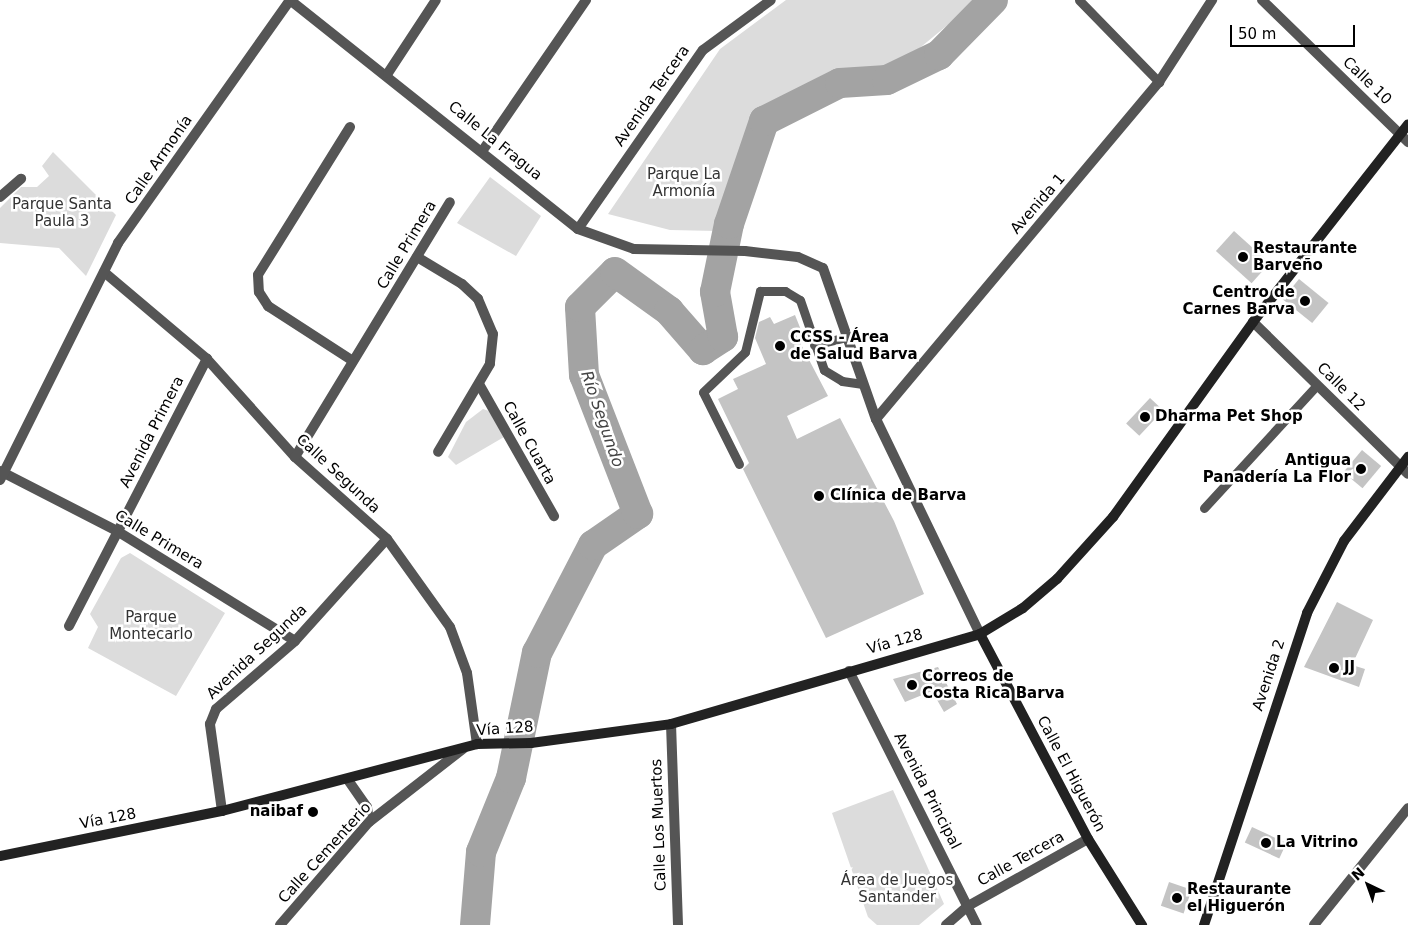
<!DOCTYPE html>
<meta charset="utf-8">
<style>
body{margin:0}
#map{position:relative;width:1408px;height:925px;overflow:hidden;background:#fff;font-family:"DejaVu Sans",sans-serif}
div>[style]{position:absolute}
.green>*{inset:0;background:#dcdcdc}
.river>*{height:30px;margin:-15px;padding:0 15px;transform-origin:15px;border-radius:15px;background:#a3a3a3}
.building>*{inset:0;background:#c4c4c4;transform-origin:0 0}
.service>*{height:9px;margin:-4.5px;padding:0 4.5px;transform-origin:4.5px;border-radius:4.5px;background:#555}
.minor>*{height:10px;margin:-5px;padding:0 5px;transform-origin:5px;border-radius:5px;background:#555}
.secondary>*{height:10px;margin:-5px;padding:0 5px;transform-origin:5px;border-radius:5px;background:#222}
.dots>*{width:14px;height:14px;translate:-50% -50%;box-sizing:border-box;border:2px solid #fff;border-radius:50%}
span{translate:-50% -50%;white-space:nowrap;text-align:center;line-height:1.15;-webkit-text-stroke:5px #fff;paint-order:stroke}
.street-label{font-size:15px;color:#000}
.park-label{font-size:15px;color:#333}
.poi-label{font-size:15px;color:#000;font-weight:700}
.left{translate:0 -50%;text-align:left}
.right{translate:-100% -50%;text-align:right}
.water-label{font-size:16px;color:#444;font-style:italic}
.north{position:absolute;left:1343px;top:860px;width:50px;height:50px;-webkit-text-stroke:4px #fff;paint-order:stroke;rotate:318deg;font-size:14px;font-weight:700;line-height:20px;text-align:center;color:#000}
.north::after{content:'';display:block;margin:auto;width:18px;height:22px;background:#000;clip-path:polygon(50% 0,100% 100%,50% 72%,0 100%)}
.scale{position:absolute;left:1230px;top:25px;width:125px;height:22px;box-sizing:border-box;border:2px solid #000;border-top:0;padding-left:6px;font-size:15px;line-height:18px;white-space:nowrap;color:#000;-webkit-text-stroke:4px #fff;paint-order:stroke}
</style>
<div id="map">
<div class="green">
<i style="clip-path:polygon(786px 0,978px 0,916px 51px,881px 69px,839px 73px,758px 110px,717px 231px,670px 230px,608px 214px,720px 49px)"></i>
<i style="clip-path:polygon(53px 152px,116px 215px,86px 276px,59px 248px,0 243px,0 208px,21px 187px,37px 187px,49px 176px,42px 166px)"></i>
<i style="clip-path:polygon(490px 177px,541px 216px,516px 256px,457px 223px)"></i>
<i style="clip-path:polygon(483px 409px,489px 411px,504px 437px,456px 465px,448px 457px,466px 422px)"></i>
<i style="clip-path:polygon(130px 553px,225px 613px,176px 696px,88px 648px,98px 627px,90px 614px,121px 558px)"></i>
<i style="clip-path:polygon(893px 790px,944px 904px,919px 925px,877px 925px,868px 917px,832px 813px)"></i>
</div>
<div class="river">
<i style="left:475px;top:925px;width:73px;rotate:-85.3deg"></i>
<i style="left:481px;top:852px;width:80px;rotate:-67.9deg"></i>
<i style="left:511px;top:778px;width:128px;rotate:-78.3deg"></i>
<i style="left:537px;top:653px;width:122px;rotate:-62.6deg"></i>
<i style="left:593px;top:545px;width:55px;rotate:-34.6deg"></i>
<i style="left:638px;top:514px;width:149px;rotate:-111.2deg"></i>
<i style="left:584px;top:375px;width:68px;rotate:-93.4deg"></i>
<i style="left:580px;top:307px;width:49px;rotate:-45deg"></i>
<i style="left:615px;top:272px;width:67px;rotate:35.8deg"></i>
<i style="left:669px;top:311px;width:52px;rotate:48.9deg"></i>
<i style="left:703px;top:350px;width:24px;rotate:-33deg"></i>
<i style="left:723px;top:337px;width:46px;rotate:-100.1deg"></i>
<i style="left:715px;top:292px;width:69px;rotate:-78.4deg"></i>
<i style="left:729px;top:224px;width:109px;rotate:-71.2deg"></i>
<i style="left:764px;top:121px;width:85px;rotate:-26.6deg"></i>
<i style="left:840px;top:83px;width:47px;rotate:-3.7deg"></i>
<i style="left:887px;top:80px;width:58px;rotate:-25.7deg"></i>
<i style="left:939px;top:55px;width:77px;rotate:-45.5deg"></i>
</div>
<div class="building">
<i style="left:1234px;top:231px;width:48px;height:27px;rotate:42deg"></i>
<i style="left:1299px;top:279px;width:38px;height:26px;rotate:39deg"></i>
<i style="clip-path:polygon(795px 315px,801px 330px,795px 333px,828px 396px,787px 416px,797px 439px,840px 418px,894px 521px,924px 594px,826px 638px,743px 469px,749px 463px,718px 399px,738px 389px,733px 379px,766px 364px,755px 338px,759px 322px,770px 317px,774px 324px)"></i>
<i style="left:1150px;top:398px;width:18px;height:35px;rotate:43deg"></i>
<i style="left:1362px;top:450px;width:25px;height:29px;rotate:40deg"></i>
<i style="clip-path:polygon(1337px 602px,1373px 620px,1352px 665px,1365px 669px,1359px 687px,1304px 667px)"></i>
<i style="clip-path:polygon(938px 667px,957px 704px,944px 712px,932px 691px,905px 702px,893px 679px)"></i>
<i style="left:1252px;top:827px;width:38px;height:17px;rotate:25deg"></i>
<i style="left:1169px;top:882px;width:24px;height:25px;rotate:19deg"></i>
</div>
<div class="service">
<i style="left:1079px;top:0;width:115px;rotate:45.7deg"></i>
<i style="left:814px;top:345px;width:36px;rotate:-14deg"></i>
<i style="left:739px;top:464px;width:80px;rotate:-116.6deg"></i>
<i style="left:703px;top:392px;width:58px;rotate:-43.6deg"></i>
<i style="left:745px;top:352px;width:63px;rotate:-76.2deg"></i>
<i style="left:760px;top:291px;width:25px"></i>
<i style="left:785px;top:291px;width:17px;rotate:31deg"></i>
<i style="left:800px;top:300px;width:74px;rotate:71.1deg"></i>
<i style="left:824px;top:370px;width:21px;rotate:31deg"></i>
<i style="left:842px;top:381px;width:21px;rotate:8deg"></i>
<i style="left:1204px;top:508px;width:167px;rotate:-47.4deg"></i>
</div>
<div class="minor">
<i style="left:290px;top:0;width:368px;rotate:38.5deg"></i>
<i style="left:578px;top:229px;width:59px;rotate:19.7deg"></i>
<i style="left:634px;top:249px;width:111px;rotate:1deg"></i>
<i style="left:745px;top:251px;width:53px;rotate:6.5deg"></i>
<i style="left:798px;top:257px;width:27px;rotate:24deg"></i>
<i style="left:823px;top:268px;width:160px;rotate:70.7deg"></i>
<i style="left:876px;top:419px;width:239px;rotate:64.2deg"></i>
<i style="left:1262px;top:0;width:204px;rotate:44.2deg"></i>
<i style="left:388px;top:73px;width:87px;rotate:-56.7deg"></i>
<i style="left:350px;top:127px;width:174px;rotate:121.9deg"></i>
<i style="left:258px;top:275px;width:17px;rotate:87deg"></i>
<i style="left:259px;top:292px;width:17px;rotate:57deg"></i>
<i style="left:268px;top:306px;width:101px;rotate:32.9deg"></i>
<i style="left:483px;top:150px;width:182px;rotate:-55.5deg"></i>
<i style="left:0;top:197px;width:28px;rotate:-41deg"></i>
<i style="left:578px;top:229px;width:218px;rotate:-55.1deg"></i>
<i style="left:703px;top:50px;width:84px;rotate:-36.3deg"></i>
<i style="left:417px;top:257px;width:52px;rotate:31deg"></i>
<i style="left:462px;top:284px;width:22px;rotate:43deg"></i>
<i style="left:478px;top:299px;width:38px;rotate:67deg"></i>
<i style="left:493px;top:334px;width:30px;rotate:96deg"></i>
<i style="left:490px;top:364px;width:102px;rotate:120.6deg"></i>
<i style="left:104px;top:272px;width:135px;rotate:40.2deg"></i>
<i style="left:207px;top:359px;width:132px;rotate:48.1deg"></i>
<i style="left:295px;top:457px;width:123px;rotate:41.7deg"></i>
<i style="left:387px;top:539px;width:108px;rotate:54.4deg"></i>
<i style="left:450px;top:627px;width:49px;rotate:69.7deg"></i>
<i style="left:467px;top:673px;width:72px;rotate:82deg"></i>
<i style="left:1253px;top:322px;width:217px;rotate:44.4deg"></i>
<i style="left:479px;top:384px;width:152px;rotate:60.4deg"></i>
<i style="left:876px;top:419px;width:440px;rotate:-50deg"></i>
<i style="left:1159px;top:82px;width:98px;rotate:-57.1deg"></i>
<i style="left:295px;top:457px;width:298px;rotate:-58.7deg"></i>
<i style="left:0;top:471px;width:131px;rotate:27.1deg"></i>
<i style="left:117px;top:531px;width:209px;rotate:31.7deg"></i>
<i style="left:0;top:480px;width:265px;rotate:-63.5deg"></i>
<i style="left:118px;top:243px;width:298px;rotate:-54.7deg"></i>
<i style="left:69px;top:626px;width:301px;rotate:-62.7deg"></i>
<i style="left:849px;top:671px;width:284px;rotate:63.3deg"></i>
<i style="left:671px;top:724px;width:201px;rotate:88deg"></i>
<i style="left:348px;top:780px;width:33px;rotate:55deg"></i>
<i style="left:367px;top:807px;width:15px;rotate:82deg"></i>
<i style="left:222px;top:811px;width:88px;rotate:-97.9deg"></i>
<i style="left:210px;top:724px;width:16px;rotate:-68deg"></i>
<i style="left:216px;top:709px;width:104px;rotate:-40.7deg"></i>
<i style="left:295px;top:641px;width:137px;rotate:-48deg"></i>
<i style="left:280px;top:925px;width:136px;rotate:-49.2deg"></i>
<i style="left:369px;top:822px;width:120px;rotate:-37.9deg"></i>
<i style="left:946px;top:925px;width:29px;rotate:-41deg"></i>
<i style="left:968px;top:906px;width:137px;rotate:-29.2deg"></i>
<i style="left:1314px;top:925px;width:150px;rotate:-51.2deg"></i>
</div>
<div class="secondary">
<i style="left:980px;top:634px;width:232px;rotate:62.2deg"></i>
<i style="left:1088px;top:839px;width:102px;rotate:57.9deg"></i>
<i style="left:0;top:856px;width:227px;rotate:-11.5deg"></i>
<i style="left:222px;top:811px;width:264px;rotate:-14.7deg"></i>
<i style="left:477px;top:744px;width:54px;rotate:-1.1deg"></i>
<i style="left:531px;top:743px;width:141px;rotate:-7.7deg"></i>
<i style="left:671px;top:724px;width:322px;rotate:-16.2deg"></i>
<i style="left:980px;top:634px;width:50px;rotate:-31.2deg"></i>
<i style="left:1023px;top:608px;width:45px;rotate:-40.5deg"></i>
<i style="left:1057px;top:579px;width:84px;rotate:-47.9deg"></i>
<i style="left:1113px;top:517px;width:240px;rotate:-54.3deg"></i>
<i style="left:1253px;top:322px;width:251px;rotate:-51.9deg"></i>
<i style="left:1204px;top:925px;width:329px;rotate:-71.7deg"></i>
<i style="left:1307px;top:613px;width:81px;rotate:-62.8deg"></i>
<i style="left:1344px;top:541px;width:106px;rotate:-52.7deg"></i>
</div>
<div class="dots">
<i style="left:1243px;top:257px;background:#000"></i>
<i style="left:1305px;top:301px;background:#000"></i>
<i style="left:780px;top:346px;background:#000"></i>
<i style="left:1145px;top:417px;background:#000"></i>
<i style="left:1361px;top:469px;background:#000"></i>
<i style="left:819px;top:496px;background:#000"></i>
<i style="left:1334px;top:668px;background:#000"></i>
<i style="left:912px;top:685px;background:#000"></i>
<i style="left:313px;top:812px;background:#000"></i>
<i style="left:1266px;top:843px;background:#000"></i>
<i style="left:1177px;top:898px;background:#000"></i>
</div>
<div class="street-label">
<span style="left:1367px;top:81px;rotate:44deg">Calle 10</span>
<span style="left:652px;top:96px;rotate:-55deg">Avenida Tercera</span>
<span style="left:495px;top:141px;rotate:39deg">Calle La Fragua</span>
<span style="left:159px;top:160px;rotate:-55deg">Calle Armonía</span>
<span style="left:1038px;top:204px;rotate:-49deg">Avenida 1</span>
<span style="left:407px;top:245px;rotate:-59deg">Calle Primera</span>
<span style="left:1341px;top:387px;rotate:45deg">Calle 12</span>
<span style="left:152px;top:432px;rotate:-63deg">Avenida Primera</span>
<span style="left:529px;top:443px;rotate:61deg">Calle Cuarta</span>
<span style="left:338px;top:474px;rotate:43deg">Calle Segunda</span>
<span style="left:159px;top:540px;rotate:31deg">Calle Primera</span>
<span style="left:895px;top:642px;rotate:-16deg">Vía 128</span>
<span style="left:257px;top:652px;rotate:-43deg">Avenida Segunda</span>
<span style="left:1269px;top:675px;rotate:-72deg">Avenida 2</span>
<span style="left:505px;top:729px;rotate:-4deg">Vía 128</span>
<span style="left:1071px;top:774px;rotate:62deg">Calle El Higuerón</span>
<span style="left:927px;top:791px;rotate:63deg">Avenida Principal</span>
<span style="left:108px;top:819px;rotate:-11deg">Vía 128</span>
<span style="left:659px;top:825px;rotate:-92deg">Calle Los Muertos</span>
<span style="left:325px;top:853px;rotate:-48deg">Calle Cementerio</span>
<span style="left:1021px;top:859px;rotate:-29deg">Calle Tercera</span>
</div>
<div class="park-label">
<span style="left:684px;top:183px">Parque La<br>Armonía</span>
<span style="left:62px;top:213px">Parque Santa<br>Paula 3</span>
<span style="left:151px;top:626px">Parque<br>Montecarlo</span>
<span style="left:897px;top:889px">Área de Juegos<br>Santander</span>
</div>
<div class="poi-label">
<span class="left" style="left:1253px;top:257px">Restaurante<br>Barveño</span>
<span class="right" style="left:1295px;top:301px">Centro de<br>Carnes Barva</span>
<span class="left" style="left:790px;top:346px">CCSS - Área<br>de Salud Barva</span>
<span class="left" style="left:1155px;top:417px">Dharma Pet Shop</span>
<span class="right" style="left:1351px;top:469px">Antigua<br>Panadería La Flor</span>
<span class="left" style="left:830px;top:496px">Clínica de Barva</span>
<span class="left" style="left:1344px;top:668px">JJ</span>
<span class="left" style="left:922px;top:685px">Correos de<br>Costa Rica Barva</span>
<span class="right" style="left:303px;top:812px">naibaf</span>
<span class="left" style="left:1276px;top:843px">La Vitrino</span>
<span class="left" style="left:1187px;top:898px">Restaurante<br>el Higuerón</span>
</div>
<div class="water-label">
<span style="left:602px;top:419px;rotate:71deg">Río Segundo</span>
</div>
<div class="north">N</div>
<div class="scale">50 m</div>
</div>
